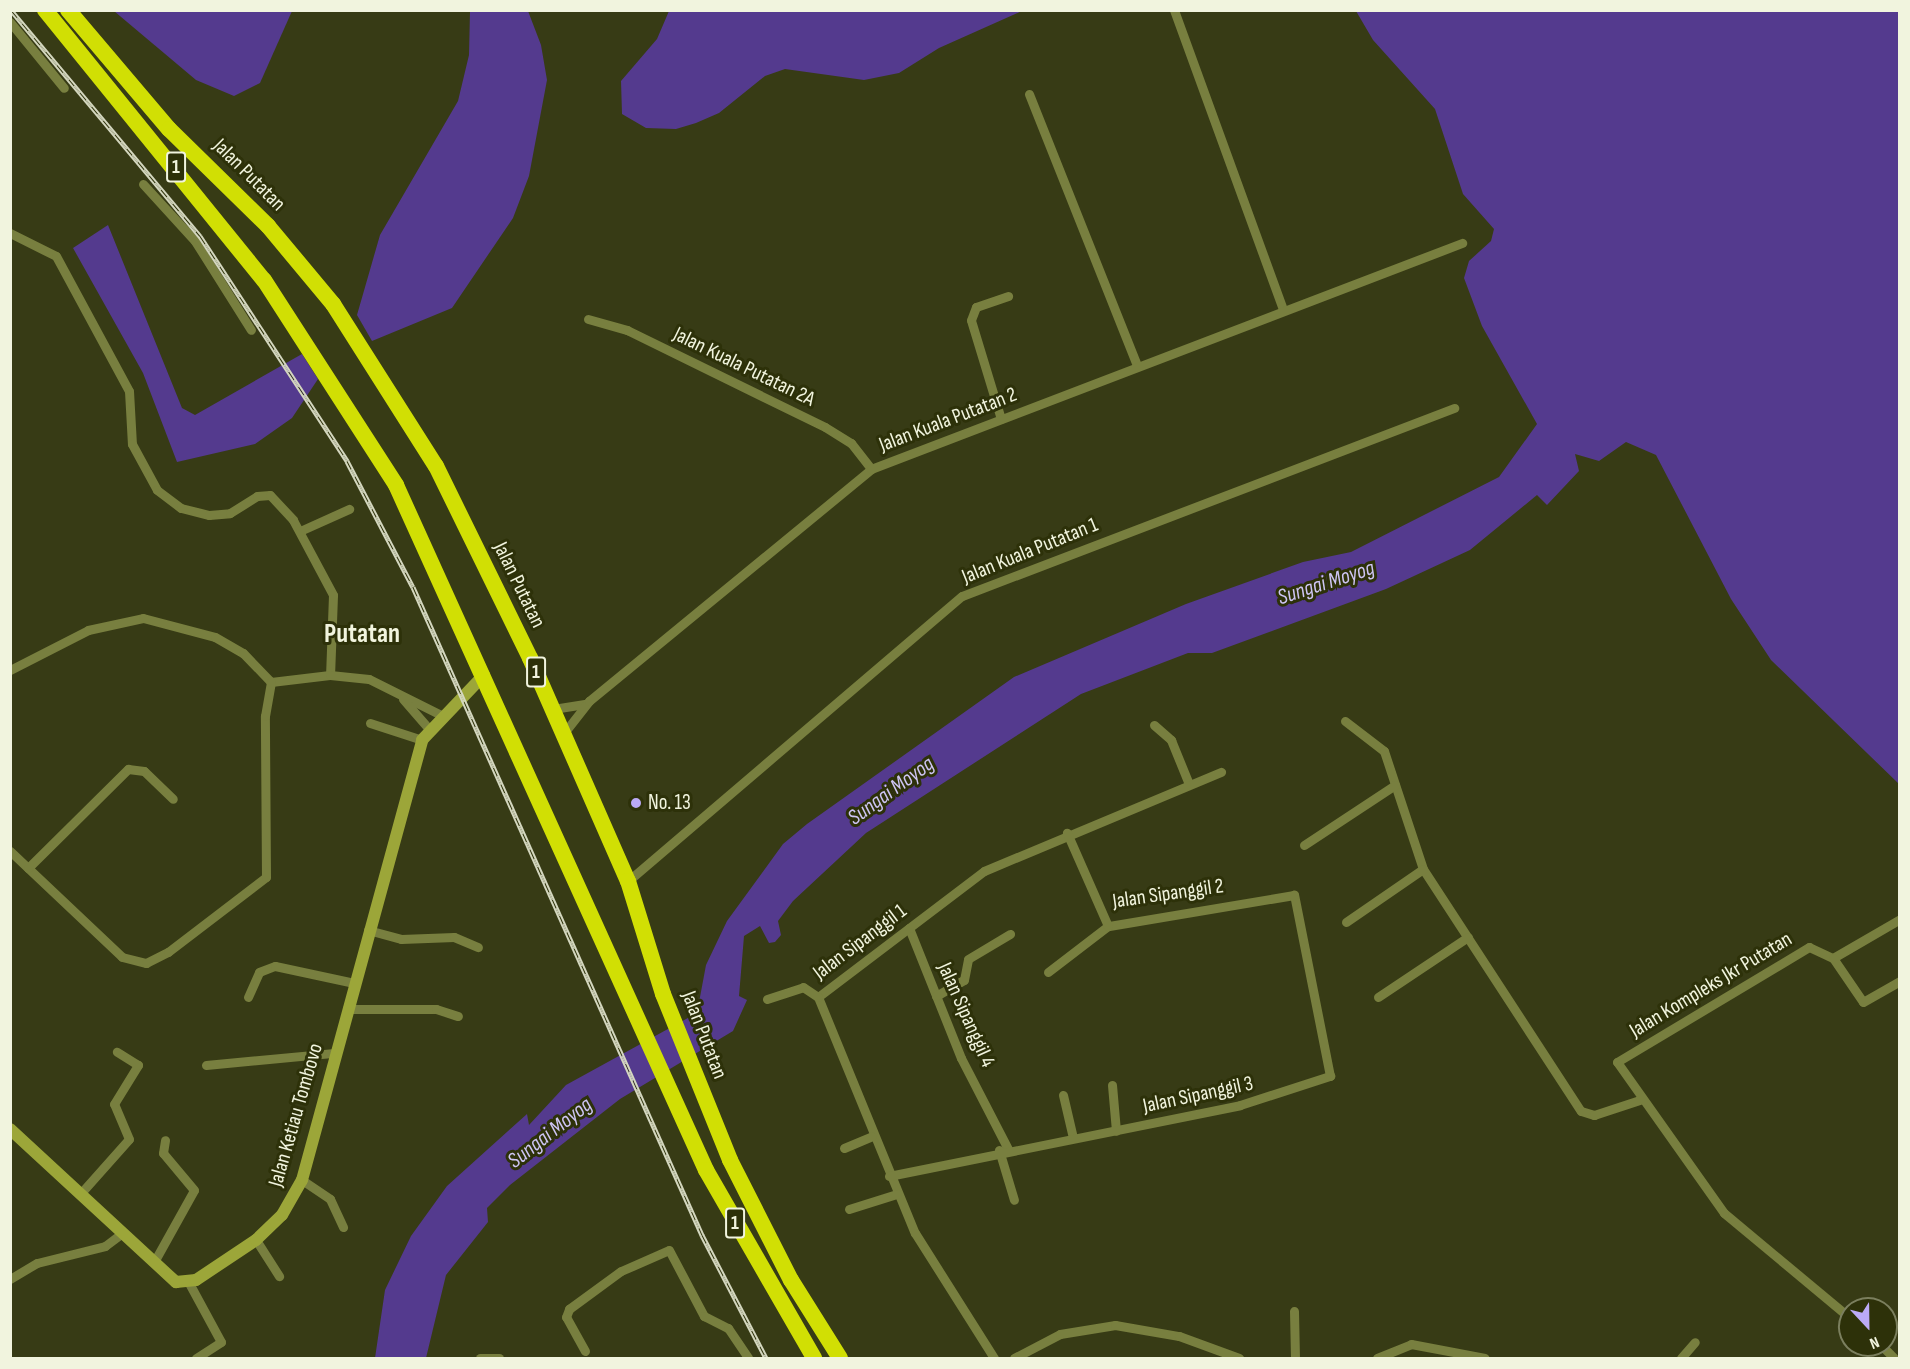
<!DOCTYPE html>
<style>
body{margin:0}
#map{position:relative;width:1910px;height:1369px;overflow:hidden;background:#373b15;font-family:"Sofia Sans Condensed",sans-serif}
div>[style]{position:absolute}
.water>*{inset:0;background:#543a8e}
.street>*{height:9px;margin:-4.5px;padding:0 4.5px;transform-origin:4.5px;border-radius:4.5px;background:#787f3f}
.secondary>*{height:12px;margin:-6px;padding:0 6px;transform-origin:6px;border-radius:6px;background:#9ca639}
.highway>*{height:16px;margin:-8px;padding:0 8px;transform-origin:8px;border-radius:8px;background:#d1df04}
.rail>*{height:5px;margin-top:-2.5px;transform-origin:0;background:repeating-linear-gradient(90deg,#2d3109 0 9px,#d4d7bf 0 18px);box-sizing:border-box;border-block:2px solid #d4d7bf}
.dots>*{width:16px;height:16px;translate:-50% -50%;box-sizing:border-box;border:3px solid #2d3109;border-radius:50%}
span{translate:-50% -50%;white-space:nowrap;text-align:center;line-height:1.15;-webkit-text-stroke:6px #2d3109;paint-order:stroke}
.shield-label span{padding:2px 4px;background:#2d3109;border:2px solid;border-radius:4px;-webkit-text-stroke-width:0}
.shield-label{font-size:20px;color:#f1f4de;font-weight:700}
.street-label{font-size:21px;color:#f1f4de}
.poi-label{font-size:21px;color:#f1f4de}
.left{translate:0 -50%;text-align:left}
.water-label{font-size:22px;color:#cec5f4;font-style:italic}
.district-label{font-size:27px;color:#f1f4de;font-weight:700}
.frame{position:absolute;inset:0;border:12px solid #f1f4de;pointer-events:none}
.north{position:absolute;left:1838px;top:1297px;width:60px;height:60px;box-sizing:border-box;background:#2d3109;border:2px solid #7b7f5e;border-radius:50%;rotate:158deg;font-size:16px;font-weight:700;line-height:24px;text-align:center;color:#f1f4de}
.north::after{content:'';display:block;margin:auto;width:21px;height:27px;background:#bbaaf6;clip-path:polygon(50% 0,100% 100%,50% 72%,0 100%)}
</style>
<div id="map">
<div class="water">
<i style="clip-path:polygon(114px 11px,292px 11px,260px 83px,234px 96px,196px 80px)"></i>
<i style="clip-path:polygon(470px 11px,528px 11px,541px 45px,547px 80px,529px 176px,513px 218px,452px 308px,372px 341px,357px 315px,380px 235px,458px 101px,469px 55px)"></i>
<i style="clip-path:polygon(669px 11px,669px 10px,1022px 11px,939px 48px,899px 73px,864px 80px,785px 69px,765px 76px,719px 113px,696px 123px,676px 129px,646px 128px,622px 114px,621px 81px,657px 39px)"></i>
<i style="clip-path:polygon(1356px 11px,1899px 11px,1899px 784px,1771px 660px,1731px 599px,1656px 455px,1626px 442px,1599px 461px,1575px 454px,1579px 471px,1547px 505px,1537px 495px,1470px 550px,1386px 589px,1212px 653px,1188px 653px,1081px 694px,866px 833px,793px 901px,778px 921px,781px 935px,775px 942px,769px 943px,760px 926px,744px 936px,739px 996px,747px 1000px,733px 1031px,620px 1099px,510px 1185px,487px 1208px,488px 1222px,446px 1275px,426px 1358px,375px 1358px,385px 1290px,411px 1236px,447px 1186px,527px 1114px,529px 1125px,566px 1085px,697px 1013px,706px 965px,727px 921px,783px 844px,807px 824px,1014px 677px,1186px 604px,1303px 562px,1351px 552px,1499px 477px,1537px 424px,1482px 326px,1464px 278px,1469px 261px,1491px 241px,1494px 229px,1463px 194px,1435px 109px,1373px 40px)"></i>
<i style="clip-path:polygon(108px 225px,182px 408px,195px 415px,302px 354px,318px 379px,292px 418px,255px 444px,177px 462px,143px 373px,73px 248px)"></i>
</div>
<div class="street">
<i style="left:1174px;top:10px;width:319px;rotate:70deg"></i>
<i style="left:10px;top:22px;width:85px;rotate:50.7deg"></i>
<i style="left:1029px;top:94px;width:293px;rotate:68.3deg"></i>
<i style="left:143px;top:184px;width:77px;rotate:47.6deg"></i>
<i style="left:195px;top:241px;width:105px;rotate:57.8deg"></i>
<i style="left:10px;top:233px;width:51px;rotate:26.6deg"></i>
<i style="left:56px;top:256px;width:153px;rotate:61.6deg"></i>
<i style="left:129px;top:391px;width:53px;rotate:86.8deg"></i>
<i style="left:132px;top:444px;width:52px;rotate:61.5deg"></i>
<i style="left:157px;top:490px;width:30px;rotate:37deg"></i>
<i style="left:181px;top:508px;width:29px;rotate:14deg"></i>
<i style="left:209px;top:515px;width:21px;rotate:-5deg"></i>
<i style="left:230px;top:513px;width:32px;rotate:-32deg"></i>
<i style="left:257px;top:496px;width:13px;rotate:-4deg"></i>
<i style="left:270px;top:495px;width:34px;rotate:47deg"></i>
<i style="left:293px;top:520px;width:85px;rotate:61.9deg"></i>
<i style="left:333px;top:595px;width:80px;rotate:92.1deg"></i>
<i style="left:588px;top:319px;width:41px;rotate:15.8deg"></i>
<i style="left:627px;top:330px;width:220px;rotate:26.1deg"></i>
<i style="left:825px;top:427px;width:31px;rotate:32deg"></i>
<i style="left:851px;top:443px;width:33px;rotate:52deg"></i>
<i style="left:1001px;top:419px;width:103px;rotate:-106.9deg"></i>
<i style="left:971px;top:320px;width:14px;rotate:-69deg"></i>
<i style="left:976px;top:307px;width:34px;rotate:-19deg"></i>
<i style="left:300px;top:531px;width:54px;rotate:-24.2deg"></i>
<i style="left:10px;top:670px;width:88px;rotate:-27.1deg"></i>
<i style="left:88px;top:630px;width:56px;rotate:-12.3deg"></i>
<i style="left:143px;top:618px;width:74px;rotate:14.8deg"></i>
<i style="left:215px;top:637px;width:32px;rotate:30deg"></i>
<i style="left:243px;top:653px;width:40px;rotate:46deg"></i>
<i style="left:271px;top:682px;width:59px;rotate:-6.8deg"></i>
<i style="left:330px;top:675px;width:39px;rotate:6deg"></i>
<i style="left:369px;top:679px;width:80px;rotate:26.6deg"></i>
<i style="left:403px;top:699px;width:40px;rotate:49deg"></i>
<i style="left:553px;top:709px;width:32px;rotate:-9deg"></i>
<i style="left:1345px;top:721px;width:49px;rotate:37.6deg"></i>
<i style="left:1384px;top:751px;width:124px;rotate:71.7deg"></i>
<i style="left:1423px;top:869px;width:289px;rotate:56.9deg"></i>
<i style="left:1581px;top:1111px;width:14px;rotate:17deg"></i>
<i style="left:1594px;top:1115px;width:48px;rotate:-18.1deg"></i>
<i style="left:370px;top:723px;width:55px;rotate:18.1deg"></i>
<i style="left:1154px;top:725px;width:23px;rotate:41deg"></i>
<i style="left:1171px;top:740px;width:48px;rotate:67.8deg"></i>
<i style="left:564px;top:733px;width:41px;rotate:-52deg"></i>
<i style="left:589px;top:701px;width:365px;rotate:-39.4deg"></i>
<i style="left:871px;top:469px;width:633px;rotate:-20.93deg"></i>
<i style="left:1304px;top:845px;width:109px;rotate:-33.4deg"></i>
<i style="left:10px;top:851px;width:154px;rotate:43.4deg"></i>
<i style="left:122px;top:957px;width:25px;rotate:14deg"></i>
<i style="left:146px;top:963px;width:25px;rotate:-27deg"></i>
<i style="left:168px;top:952px;width:123px;rotate:-37.4deg"></i>
<i style="left:266px;top:877px;width:161px;rotate:-90.4deg"></i>
<i style="left:265px;top:716px;width:35px;rotate:-80deg"></i>
<i style="left:28px;top:868px;width:141px;rotate:-44.7deg"></i>
<i style="left:128px;top:769px;width:16px;rotate:7deg"></i>
<i style="left:144px;top:771px;width:40px;rotate:44deg"></i>
<i style="left:628px;top:881px;width:439px;rotate:-40.5deg"></i>
<i style="left:962px;top:596px;width:527px;rotate:-20.91deg"></i>
<i style="left:1346px;top:922px;width:93px;rotate:-34.5deg"></i>
<i style="left:909px;top:928px;width:140px;rotate:68.2deg"></i>
<i style="left:961px;top:1058px;width:102px;rotate:62.7deg"></i>
<i style="left:368px;top:930px;width:34px;rotate:15deg"></i>
<i style="left:401px;top:939px;width:53px;rotate:-2.2deg"></i>
<i style="left:454px;top:937px;width:26px;rotate:23deg"></i>
<i style="left:1833px;top:958px;width:78px;rotate:-30.2deg"></i>
<i style="left:1048px;top:972px;width:76px;rotate:-37.5deg"></i>
<i style="left:936px;top:996px;width:32px;rotate:-30deg"></i>
<i style="left:964px;top:980px;width:21px;rotate:-79deg"></i>
<i style="left:968px;top:959px;width:49px;rotate:-30.8deg"></i>
<i style="left:248px;top:997px;width:27px;rotate:-66deg"></i>
<i style="left:259px;top:972px;width:17px;rotate:-21deg"></i>
<i style="left:275px;top:966px;width:81px;rotate:12.1deg"></i>
<i style="left:818px;top:997px;width:208px;rotate:-37.2deg"></i>
<i style="left:984px;top:871px;width:257px;rotate:-22.7deg"></i>
<i style="left:818px;top:997px;width:255px;rotate:67.7deg"></i>
<i style="left:915px;top:1233px;width:148px;rotate:57.7deg"></i>
<i style="left:1378px;top:997px;width:108px;rotate:-33.7deg"></i>
<i style="left:767px;top:999px;width:38px;rotate:-18deg"></i>
<i style="left:803px;top:987px;width:18px;rotate:34deg"></i>
<i style="left:347px;top:1009px;width:89px"></i>
<i style="left:436px;top:1009px;width:23px;rotate:18deg"></i>
<i style="left:206px;top:1065px;width:129px;rotate:-5.4deg"></i>
<i style="left:1112px;top:1085px;width:46px;rotate:85deg"></i>
<i style="left:1063px;top:1095px;width:44px;rotate:76.9deg"></i>
<i style="left:844px;top:1148px;width:30px;rotate:-23deg"></i>
<i style="left:999px;top:1150px;width:52px;rotate:73.3deg"></i>
<i style="left:889px;top:1176px;width:358px;rotate:-11.4deg"></i>
<i style="left:1240px;top:1105px;width:95px;rotate:-17.9deg"></i>
<i style="left:1330px;top:1076px;width:185px;rotate:-101.2deg"></i>
<i style="left:1294px;top:895px;width:189px;rotate:170.5deg"></i>
<i style="left:1108px;top:926px;width:102px;rotate:-113.8deg"></i>
<i style="left:302px;top:1180px;width:34px;rotate:34deg"></i>
<i style="left:330px;top:1199px;width:31px;rotate:65deg"></i>
<i style="left:81px;top:1193px;width:72px;rotate:-48.4deg"></i>
<i style="left:129px;top:1139px;width:38px;rotate:-113deg"></i>
<i style="left:114px;top:1104px;width:46px;rotate:-58.4deg"></i>
<i style="left:138px;top:1065px;width:25px;rotate:-148deg"></i>
<i style="left:849px;top:1209px;width:50px;rotate:-17.4deg"></i>
<i style="left:256px;top:1240px;width:43px;rotate:57.4deg"></i>
<i style="left:154px;top:1262px;width:82px;rotate:-60.9deg"></i>
<i style="left:194px;top:1190px;width:48px;rotate:-130deg"></i>
<i style="left:163px;top:1153px;width:13px;rotate:-81deg"></i>
<i style="left:10px;top:1279px;width:31px;rotate:-31deg"></i>
<i style="left:37px;top:1263px;width:70px;rotate:-14deg"></i>
<i style="left:105px;top:1246px;width:21px;rotate:-37deg"></i>
<i style="left:189px;top:1283px;width:67px;rotate:61.5deg"></i>
<i style="left:221px;top:1342px;width:30px;rotate:147deg"></i>
<i style="left:1294px;top:1311px;width:47px;rotate:88.8deg"></i>
<i style="left:1850px;top:1318px;width:164px;rotate:-140.2deg"></i>
<i style="left:1724px;top:1213px;width:185px;rotate:-125.3deg"></i>
<i style="left:1617px;top:1062px;width:224px;rotate:-30.9deg"></i>
<i style="left:1809px;top:947px;width:26px;rotate:25deg"></i>
<i style="left:1833px;top:958px;width:53px;rotate:55.7deg"></i>
<i style="left:1863px;top:1002px;width:43px;rotate:-29.6deg"></i>
<i style="left:1881px;top:1345px;width:18px;rotate:45deg"></i>
<i style="left:585px;top:1351px;width:39px;rotate:-119deg"></i>
<i style="left:566px;top:1317px;width:9px;rotate:-69deg"></i>
<i style="left:569px;top:1309px;width:64px;rotate:-36.2deg"></i>
<i style="left:621px;top:1271px;width:52px;rotate:-23.6deg"></i>
<i style="left:669px;top:1250px;width:75px;rotate:62.1deg"></i>
<i style="left:704px;top:1316px;width:27px;rotate:27deg"></i>
<i style="left:728px;top:1328px;width:36px;rotate:56deg"></i>
<i style="left:480px;top:1358px;width:19px"></i>
<i style="left:1014px;top:1358px;width:52px;rotate:-27.6deg"></i>
<i style="left:1060px;top:1334px;width:56px;rotate:-9.3deg"></i>
<i style="left:1115px;top:1325px;width:65px;rotate:9.8deg"></i>
<i style="left:1179px;top:1336px;width:64px;rotate:20.1deg"></i>
<i style="left:1377px;top:1358px;width:37px;rotate:-22deg"></i>
<i style="left:1411px;top:1344px;width:75px;rotate:10.7deg"></i>
<i style="left:1681px;top:1358px;width:21px;rotate:-49deg"></i>
</div>
<div class="secondary">
<i style="left:10px;top:1129px;width:226px;rotate:42.7deg"></i>
<i style="left:176px;top:1282px;width:20px;rotate:-6deg"></i>
<i style="left:196px;top:1280px;width:72px;rotate:-33.7deg"></i>
<i style="left:256px;top:1240px;width:36px;rotate:-44deg"></i>
<i style="left:282px;top:1215px;width:40px;rotate:-60.3deg"></i>
<i style="left:302px;top:1180px;width:456px;rotate:-74.7deg"></i>
<i style="left:422px;top:740px;width:90px;rotate:-46.4deg"></i>
</div>
<div class="highway">
<i style="left:45px;top:10px;width:348px;rotate:51deg"></i>
<i style="left:264px;top:280px;width:244px;rotate:57.2deg"></i>
<i style="left:396px;top:485px;width:752px;rotate:65.65deg"></i>
<i style="left:706px;top:1170px;width:217px;rotate:60.1deg"></i>
<i style="left:68px;top:10px;width:156px;rotate:49.7deg"></i>
<i style="left:169px;top:129px;width:139px;rotate:44.4deg"></i>
<i style="left:268px;top:226px;width:102px;rotate:50.2deg"></i>
<i style="left:333px;top:304px;width:192px;rotate:57.6deg"></i>
<i style="left:436px;top:466px;width:214px;rotate:63.9deg"></i>
<i style="left:530px;top:658px;width:244px;rotate:66.3deg"></i>
<i style="left:628px;top:881px;width:118px;rotate:72.8deg"></i>
<i style="left:663px;top:994px;width:179px;rotate:68deg"></i>
<i style="left:730px;top:1160px;width:135px;rotate:63.1deg"></i>
<i style="left:791px;top:1280px;width:92px;rotate:57.9deg"></i>
</div>
<div class="rail">
<i style="left:11px;top:10px;width:295px;rotate:50.1deg"></i>
<i style="left:200px;top:236px;width:269px;rotate:56.8deg"></i>
<i style="left:347px;top:461px;width:142px;rotate:62.4deg"></i>
<i style="left:413px;top:587px;width:710px;rotate:65.96deg"></i>
<i style="left:702px;top:1235px;width:139px;rotate:62.5deg"></i>
</div>
<div class="dots">
<i style="left:636px;top:803px;background:#bbaaf6"></i>
</div>
<div class="shield-label">
<span style="left:176px;top:167px">1</span>
<span style="left:536px;top:672px">1</span>
<span style="left:735px;top:1223px">1</span>
</div>
<div class="street-label">
<span style="left:249px;top:175px;rotate:45deg">Jalan Putatan</span>
<span style="left:744px;top:367px;rotate:26deg">Jalan Kuala Putatan 2A</span>
<span style="left:948px;top:420px;rotate:-21deg">Jalan Kuala Putatan 2</span>
<span style="left:1030px;top:551px;rotate:-22deg">Jalan Kuala Putatan 1</span>
<span style="left:519px;top:585px;rotate:64deg">Jalan Putatan</span>
<span style="left:1168px;top:894px;rotate:-8deg">Jalan Sipanggil 2</span>
<span style="left:860px;top:942px;rotate:-37deg">Jalan Sipanggil 1</span>
<span style="left:1711px;top:985px;rotate:-31deg">Jalan Kompleks Jkr Putatan</span>
<span style="left:966px;top:1015px;rotate:66deg">Jalan Sipanggil 4</span>
<span style="left:704px;top:1035px;rotate:69deg">Jalan Putatan</span>
<span style="left:1198px;top:1095px;rotate:-12deg">Jalan Sipanggil 3</span>
<span style="left:296px;top:1115px;rotate:-74deg">Jalan Ketiau Tombovo</span>
</div>
<div class="poi-label">
<span class="left" style="left:648px;top:803px">No. 13</span>
</div>
<div class="water-label">
<span style="left:1326px;top:583px;rotate:-18deg">Sungai Moyog</span>
<span style="left:891px;top:791px;rotate:-36deg">Sungai Moyog</span>
<span style="left:550px;top:1133px;rotate:-38deg">Sungai Moyog</span>
</div>
<div class="district-label">
<span style="left:362px;top:635px">Putatan</span>
</div>
<div class="frame"></div>
<div class="north">N</div>
</div>
